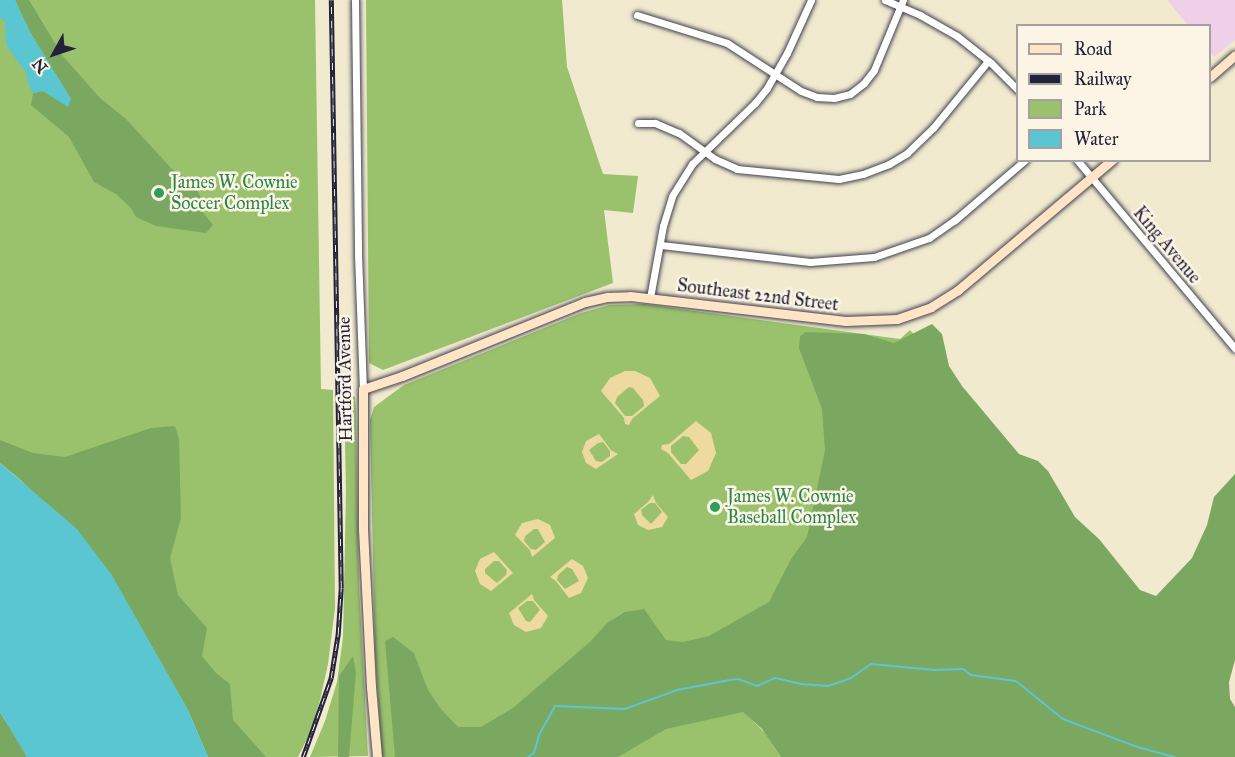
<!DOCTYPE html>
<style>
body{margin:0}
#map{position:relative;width:1235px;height:757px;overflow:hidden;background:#f1eacf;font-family:"IM FELL Great Primer",serif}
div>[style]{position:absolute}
.built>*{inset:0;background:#eed0e8}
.green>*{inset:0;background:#9ac26d}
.forest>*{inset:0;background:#7ba860}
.sand>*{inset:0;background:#eeda9e}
.water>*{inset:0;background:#5ac6d1}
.stream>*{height:2px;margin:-1px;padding:0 1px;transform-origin:1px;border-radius:1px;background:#5ac6d1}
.roads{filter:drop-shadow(0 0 2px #414051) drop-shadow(0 0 2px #414051)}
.street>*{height:7px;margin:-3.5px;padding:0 3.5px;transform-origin:3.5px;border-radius:3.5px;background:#fff}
.secondary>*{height:9px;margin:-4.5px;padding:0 4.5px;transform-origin:4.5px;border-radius:4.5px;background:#ffe4c6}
.rail>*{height:4.5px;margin-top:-2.25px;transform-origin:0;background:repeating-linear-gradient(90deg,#fcf5e5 0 7px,#22223b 0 14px);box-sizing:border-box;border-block:2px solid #22223b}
.dots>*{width:16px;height:16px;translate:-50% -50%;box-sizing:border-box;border:3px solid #fcf5e5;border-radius:50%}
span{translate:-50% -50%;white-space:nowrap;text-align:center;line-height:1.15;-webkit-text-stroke:5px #fcf5e5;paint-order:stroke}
.leisure-label{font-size:18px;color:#27864d}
.left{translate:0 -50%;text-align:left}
.street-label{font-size:18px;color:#22223b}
.legend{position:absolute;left:1016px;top:24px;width:195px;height:138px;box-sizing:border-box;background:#fcf5e5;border:2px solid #a5a1a1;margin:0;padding:8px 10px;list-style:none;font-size:18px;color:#22223b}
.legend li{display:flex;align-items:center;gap:12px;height:30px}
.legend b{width:30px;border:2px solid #a5a1a1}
.north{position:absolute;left:24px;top:24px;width:60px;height:60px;-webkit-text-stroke:4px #fcf5e5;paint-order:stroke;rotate:230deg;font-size:16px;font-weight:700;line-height:24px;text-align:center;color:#22223b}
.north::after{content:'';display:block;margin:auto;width:21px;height:27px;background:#22223b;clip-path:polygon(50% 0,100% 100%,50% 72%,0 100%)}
</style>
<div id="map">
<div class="built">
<i style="clip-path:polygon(1167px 0,1235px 0,1235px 40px,1214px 57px,1210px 52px,1210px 26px,1188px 25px)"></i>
</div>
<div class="green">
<i style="clip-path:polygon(0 0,315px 0,321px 389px,333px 390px,335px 608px,328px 664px,320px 700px,312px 729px,298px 757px,208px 757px,188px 710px,77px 529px,0 463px)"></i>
<i style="clip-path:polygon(366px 0,562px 0,567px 67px,603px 174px,638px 176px,633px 213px,604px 210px,613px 283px,383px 370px,369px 363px)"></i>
<i style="clip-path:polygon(644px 304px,900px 339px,910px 330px,1115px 575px,744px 712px,765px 733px,781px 757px,382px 757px,375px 653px,370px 420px,374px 407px,404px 385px,581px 313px,610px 305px)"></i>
<i style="clip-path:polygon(344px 391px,355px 397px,356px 409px,359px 585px,368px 756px,310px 757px,325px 721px,337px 682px,343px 637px,346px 492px)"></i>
</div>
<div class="forest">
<i style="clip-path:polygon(15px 0,29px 0,62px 55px,100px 98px,126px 119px,172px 169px,193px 183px,200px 196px,202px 211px,213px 225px,206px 233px,156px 226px,136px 217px,131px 208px,116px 194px,94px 182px,69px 137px,31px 105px,33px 93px,43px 91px,55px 97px,71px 99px,30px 32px)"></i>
<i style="clip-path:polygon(932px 324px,942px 334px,949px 366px,962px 386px,1019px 454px,1038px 461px,1048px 471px,1075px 517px,1099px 539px,1140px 590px,1156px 596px,1192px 558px,1207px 525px,1214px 497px,1235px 474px,1235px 660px,1229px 682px,1230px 699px,1235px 707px,1235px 757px,781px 757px,762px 729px,743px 712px,666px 729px,618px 757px,395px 757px,385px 641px,393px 637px,414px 653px,428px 690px,440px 708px,458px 727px,481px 727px,513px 708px,591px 641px,607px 623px,625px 612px,644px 609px,666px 640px,683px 642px,709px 636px,769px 602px,791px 559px,807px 537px,825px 450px,822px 409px,799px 348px,800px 336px,806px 332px,864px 334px,894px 343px)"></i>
<i style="clip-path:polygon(175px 426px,179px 439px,181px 518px,170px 558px,178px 595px,207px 628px,202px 656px,216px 673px,230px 684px,233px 720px,266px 757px,208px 757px,188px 710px,111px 574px,19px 478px,0 463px,0 440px,33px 453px,65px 457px,151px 428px)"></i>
<i style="clip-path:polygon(353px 656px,356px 673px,349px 757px,338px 757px,339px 676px)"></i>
<i style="clip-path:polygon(0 712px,23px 749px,27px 757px,0 757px)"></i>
</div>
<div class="sand">
<i style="clip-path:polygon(evenodd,625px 371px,635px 371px,650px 378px,660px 396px,632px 419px,629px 425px,625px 424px,624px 418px,601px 391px,610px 378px,625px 371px,629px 387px,633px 388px,643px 400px,644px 406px,632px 416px,625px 416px,615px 403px,617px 397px,629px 387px)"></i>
<i style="clip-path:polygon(evenodd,696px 421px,711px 433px,716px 453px,708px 471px,691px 480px,668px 453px,661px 449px,662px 445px,669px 444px,696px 421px,683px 436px,689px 437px,699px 450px,686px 464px,681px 464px,671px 452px,671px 446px,683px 436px)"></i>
<i style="clip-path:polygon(evenodd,599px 434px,611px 450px,618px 454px,596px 469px,586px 463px,582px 452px,586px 441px,599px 434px,603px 442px,610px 451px,610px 456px,602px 462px,596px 461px,589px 450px,598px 443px,603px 442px)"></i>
<i style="clip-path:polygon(evenodd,653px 495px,656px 503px,668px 517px,662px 527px,648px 530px,638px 525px,634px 514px,648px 502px,653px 495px,650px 503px,655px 503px,662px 512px,651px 524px,642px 515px,641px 510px,650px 503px)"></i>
<i style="clip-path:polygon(evenodd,538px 519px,550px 525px,555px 538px,532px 557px,530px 550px,515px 535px,522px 523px,538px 519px,534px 529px,538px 529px,545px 542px,536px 550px,531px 549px,524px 541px,525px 536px,534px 529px)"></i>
<i style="clip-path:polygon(evenodd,494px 552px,513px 573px,491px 591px,480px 584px,475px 571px,480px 559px,494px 552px,494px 561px,499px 561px,507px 570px,506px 575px,497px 583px,485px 573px,485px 569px,494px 561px)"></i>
<i style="clip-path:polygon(evenodd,572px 559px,583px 566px,588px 578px,581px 593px,569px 598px,556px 581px,550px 577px,572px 559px,567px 567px,572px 569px,579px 581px,565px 589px,557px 580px,558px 575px,567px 567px)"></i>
<i style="clip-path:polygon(evenodd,532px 594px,534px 600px,548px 616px,541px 628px,526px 632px,514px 625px,509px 613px,532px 594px,527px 601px,533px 601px,540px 610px,530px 622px,526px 621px,518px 608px,527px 601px)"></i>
</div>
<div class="water">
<i style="clip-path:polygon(0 0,15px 0,30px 32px,71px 99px,68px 107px,43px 91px,33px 93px,29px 86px,26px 73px,6px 45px,5px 22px,0 17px)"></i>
<i style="clip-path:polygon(0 463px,77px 529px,111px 574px,188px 710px,208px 757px,27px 757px,0 712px)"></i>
</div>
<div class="stream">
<i style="left:528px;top:757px;width:7px;rotate:-34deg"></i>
<i style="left:534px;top:753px;width:19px;rotate:-74deg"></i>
<i style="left:539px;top:735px;width:33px;rotate:-61deg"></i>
<i style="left:555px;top:706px;width:70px;rotate:2.5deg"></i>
<i style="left:625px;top:709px;width:55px;rotate:-20.1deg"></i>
<i style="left:677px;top:690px;width:54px;rotate:-10.7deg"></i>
<i style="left:730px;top:680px;width:8px;rotate:-7deg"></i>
<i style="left:738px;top:679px;width:20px;rotate:20deg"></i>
<i style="left:757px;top:686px;width:20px;rotate:-24deg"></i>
<i style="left:775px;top:678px;width:26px;rotate:13deg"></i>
<i style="left:800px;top:684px;width:28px;rotate:4deg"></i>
<i style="left:828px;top:686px;width:24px;rotate:-19deg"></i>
<i style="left:851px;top:678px;width:24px;rotate:-35deg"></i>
<i style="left:871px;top:664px;width:64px;rotate:5.4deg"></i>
<i style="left:935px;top:670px;width:28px;rotate:-2deg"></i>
<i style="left:963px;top:669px;width:10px;rotate:37deg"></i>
<i style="left:971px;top:675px;width:45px;rotate:7.6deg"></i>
<i style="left:1016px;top:681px;width:60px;rotate:39deg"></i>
<i style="left:1063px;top:719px;width:79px;rotate:20.7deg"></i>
<i style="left:1137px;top:747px;width:38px;rotate:15deg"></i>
</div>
<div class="roads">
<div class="street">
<i style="left:355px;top:0;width:254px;rotate:89.3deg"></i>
<i style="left:358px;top:254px;width:135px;rotate:87.9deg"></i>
<i style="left:885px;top:0;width:38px;rotate:23deg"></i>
<i style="left:920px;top:15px;width:43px;rotate:29.6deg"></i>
<i style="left:957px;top:36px;width:43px;rotate:38.5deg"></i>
<i style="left:991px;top:63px;width:38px;rotate:45deg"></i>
<i style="left:637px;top:15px;width:94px;rotate:17.3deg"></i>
<i style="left:727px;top:43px;width:88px;rotate:33deg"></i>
<i style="left:801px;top:91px;width:17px;rotate:21deg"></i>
<i style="left:817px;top:97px;width:17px;rotate:3deg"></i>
<i style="left:834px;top:98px;width:16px;rotate:-14deg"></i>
<i style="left:850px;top:94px;width:18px;rotate:-38deg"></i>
<i style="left:864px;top:83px;width:16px;rotate:-52deg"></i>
<i style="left:874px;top:70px;width:76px;rotate:-67.5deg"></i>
<i style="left:638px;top:123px;width:17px"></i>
<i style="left:655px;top:123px;width:26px;rotate:23deg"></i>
<i style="left:679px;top:133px;width:44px;rotate:35.8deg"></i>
<i style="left:715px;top:159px;width:24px;rotate:24deg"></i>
<i style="left:737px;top:169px;width:102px;rotate:5.6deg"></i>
<i style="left:839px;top:179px;width:25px;rotate:-12deg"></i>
<i style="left:863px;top:174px;width:28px;rotate:-21deg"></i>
<i style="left:889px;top:164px;width:21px;rotate:-31deg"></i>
<i style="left:907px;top:153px;width:36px;rotate:-44deg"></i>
<i style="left:933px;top:128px;width:87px;rotate:-50.6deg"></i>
<i style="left:1077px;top:160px;width:246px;rotate:50deg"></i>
<i style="left:661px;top:245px;width:150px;rotate:6.5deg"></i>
<i style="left:810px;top:262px;width:64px;rotate:-4.5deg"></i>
<i style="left:874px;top:257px;width:58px;rotate:-19.1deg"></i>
<i style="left:929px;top:238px;width:32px;rotate:-35deg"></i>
<i style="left:955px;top:220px;width:92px;rotate:-40.6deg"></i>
<i style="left:650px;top:298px;width:73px;rotate:-79.8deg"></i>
<i style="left:663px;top:226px;width:31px;rotate:-73deg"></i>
<i style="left:672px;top:196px;width:38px;rotate:-58deg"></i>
<i style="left:692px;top:164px;width:88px;rotate:-44.1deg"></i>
<i style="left:755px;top:103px;width:19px;rotate:-51deg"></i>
<i style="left:767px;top:88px;width:40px;rotate:-60.3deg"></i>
<i style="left:787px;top:53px;width:58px;rotate:-65.6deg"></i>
</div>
<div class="secondary">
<i style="left:1210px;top:77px;width:33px;rotate:-41deg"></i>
<i style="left:377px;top:757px;width:70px;rotate:-94.9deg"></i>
<i style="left:371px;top:687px;width:158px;rotate:-92.9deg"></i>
<i style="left:363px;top:529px;width:140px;rotate:-90deg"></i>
<i style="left:363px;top:389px;width:41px;rotate:-18.4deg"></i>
<i style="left:402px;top:376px;width:197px;rotate:-22deg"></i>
<i style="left:585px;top:302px;width:23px;rotate:-13deg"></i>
<i style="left:607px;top:297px;width:23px;rotate:-2deg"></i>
<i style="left:630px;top:296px;width:217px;rotate:6.6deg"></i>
<i style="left:846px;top:321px;width:51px;rotate:-2.2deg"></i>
<i style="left:897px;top:319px;width:36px;rotate:-19deg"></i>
<i style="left:931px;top:307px;width:32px;rotate:-32deg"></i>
<i style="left:958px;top:290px;width:202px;rotate:-40.2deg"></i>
</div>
</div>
<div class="rail">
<i style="left:303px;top:757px;width:84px;rotate:-70.5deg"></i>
<i style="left:331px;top:678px;width:45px;rotate:-81deg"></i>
<i style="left:338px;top:634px;width:46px;rotate:-86.3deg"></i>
<i style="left:341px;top:588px;width:588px;rotate:-90.97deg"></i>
</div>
<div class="dots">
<i style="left:159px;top:193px;background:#2e9e5b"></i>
<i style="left:715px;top:507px;background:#2e9e5b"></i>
</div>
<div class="leisure-label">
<span class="left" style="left:171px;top:193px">James W. Cownie<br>Soccer Complex</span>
<span class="left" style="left:727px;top:507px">James W. Cownie<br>Baseball Complex</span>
</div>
<div class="street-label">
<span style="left:1167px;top:245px;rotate:50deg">King Avenue</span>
<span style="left:758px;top:295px;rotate:7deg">Southeast 22nd Street</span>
<span style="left:345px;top:379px;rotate:-91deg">Hartford Avenue</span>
</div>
<ul class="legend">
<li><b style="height:8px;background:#ffe4c6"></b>Road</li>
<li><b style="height:8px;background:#22223b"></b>Railway</li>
<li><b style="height:16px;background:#9ac26d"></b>Park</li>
<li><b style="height:16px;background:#5ac6d1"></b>Water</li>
</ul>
<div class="north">N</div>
</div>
